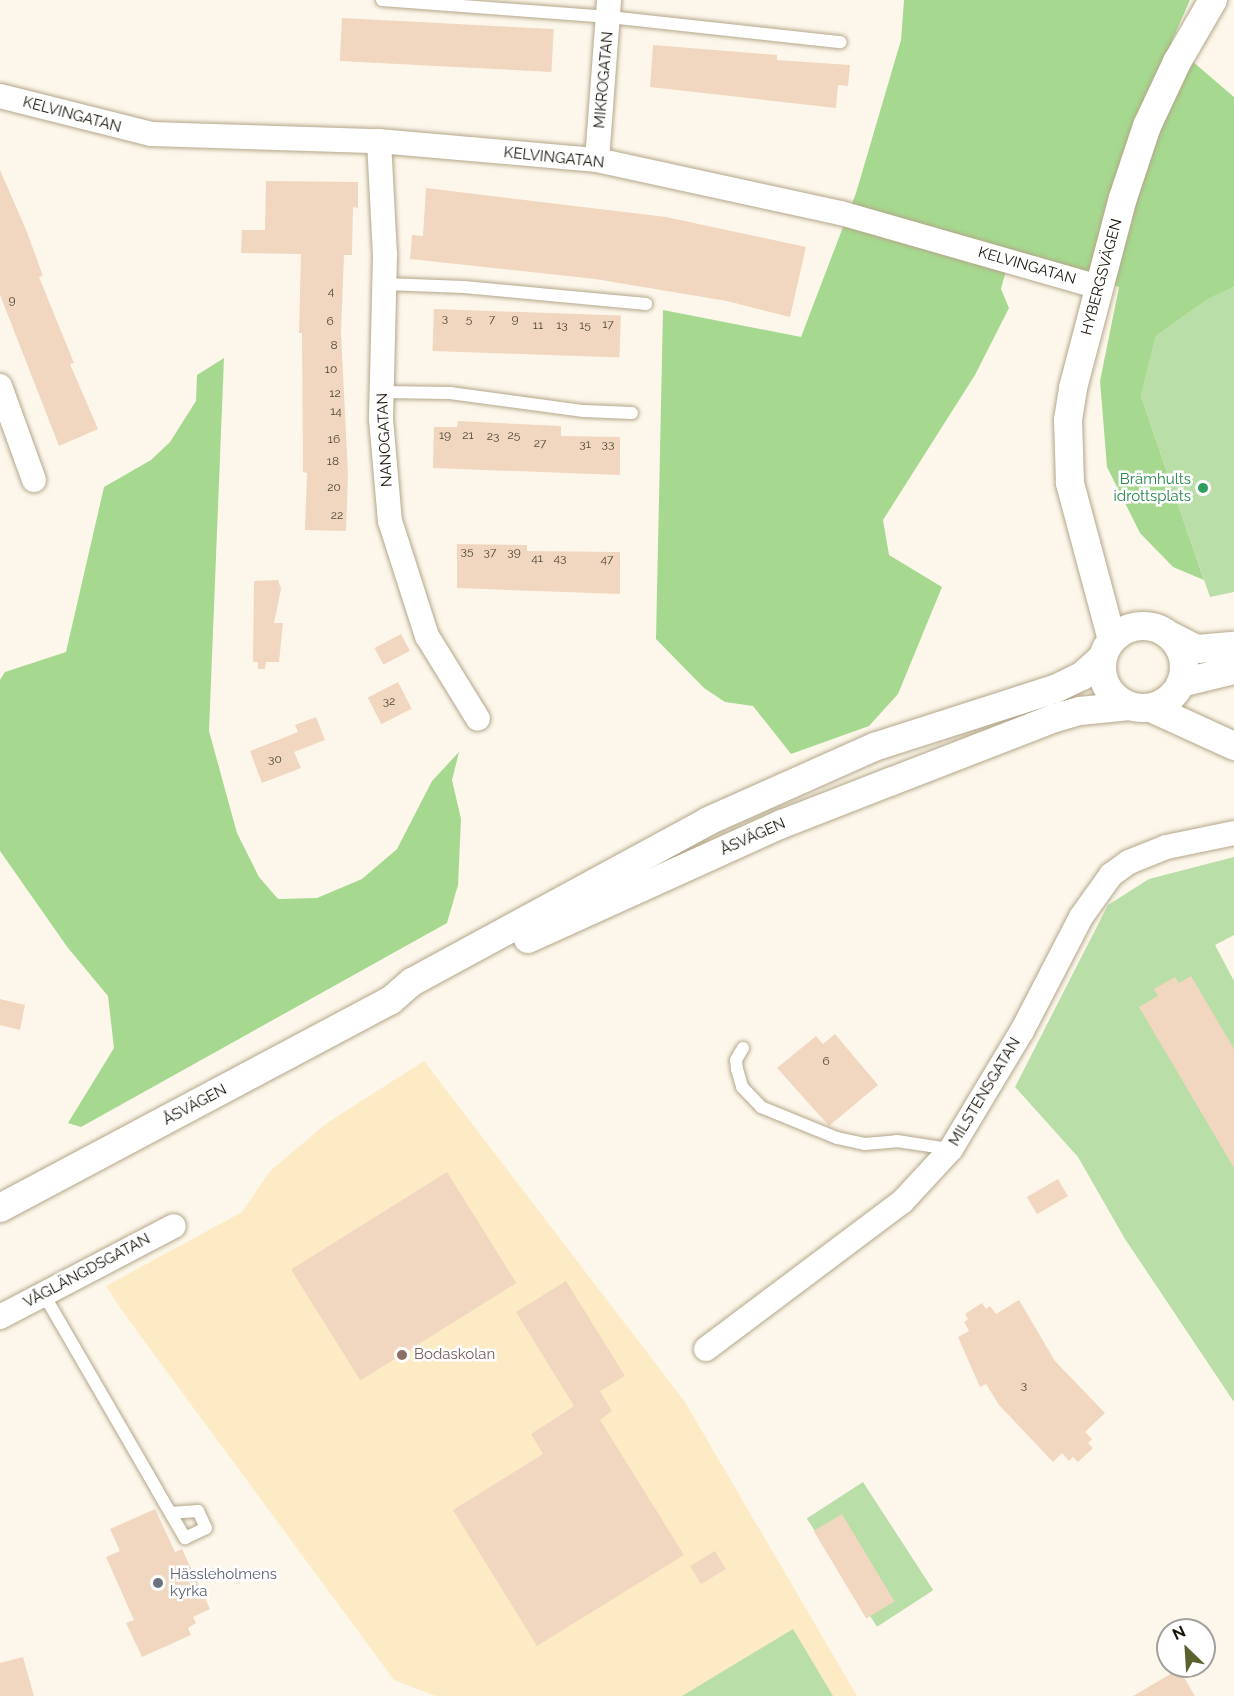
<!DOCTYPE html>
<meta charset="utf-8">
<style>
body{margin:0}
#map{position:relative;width:1234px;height:1696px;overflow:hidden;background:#fdf7eb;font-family:Raleway,sans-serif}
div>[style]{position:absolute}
.built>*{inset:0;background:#fcebc5}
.green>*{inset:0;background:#b9dea8;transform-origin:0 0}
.forest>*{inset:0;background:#a6d98f}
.building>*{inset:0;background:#f1d7c0;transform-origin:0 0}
.roads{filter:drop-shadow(0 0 2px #b3a78a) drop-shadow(0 0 2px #b3a78a)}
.service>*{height:12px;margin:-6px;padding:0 6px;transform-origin:6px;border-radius:6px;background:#fff}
.minor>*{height:24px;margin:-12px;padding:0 12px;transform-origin:12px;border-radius:12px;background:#fff}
.tertiary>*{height:28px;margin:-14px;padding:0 14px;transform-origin:14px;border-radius:14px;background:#fff}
.tertiary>.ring{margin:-14px;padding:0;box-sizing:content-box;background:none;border:28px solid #fff;border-radius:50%}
.dots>*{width:16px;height:16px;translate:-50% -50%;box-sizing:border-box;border:3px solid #fff;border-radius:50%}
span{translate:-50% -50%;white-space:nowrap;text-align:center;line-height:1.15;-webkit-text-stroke:5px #fff;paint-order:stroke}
.number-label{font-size:12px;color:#4f4638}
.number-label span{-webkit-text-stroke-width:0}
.street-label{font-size:15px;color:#19150a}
.leisure-label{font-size:15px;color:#27864d}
.right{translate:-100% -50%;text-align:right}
.education-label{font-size:15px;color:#785e54}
.left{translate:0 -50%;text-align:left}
.worship-label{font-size:15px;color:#5b616d}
.north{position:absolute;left:1156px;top:1618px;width:60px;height:60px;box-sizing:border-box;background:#fff;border:2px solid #a3a19d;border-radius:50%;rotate:335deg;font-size:16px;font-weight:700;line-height:24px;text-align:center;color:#19150a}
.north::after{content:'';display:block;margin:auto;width:21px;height:27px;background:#5b602d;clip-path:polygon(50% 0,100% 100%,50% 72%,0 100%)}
</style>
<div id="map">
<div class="built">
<i style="clip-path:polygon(424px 1061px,685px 1402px,857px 1696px,436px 1696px,394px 1680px,120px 1308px,106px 1286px,242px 1212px,270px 1171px,327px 1123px)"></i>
</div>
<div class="green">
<i style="clip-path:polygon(1234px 287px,1234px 592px,1210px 597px,1141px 396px,1156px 336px,1208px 299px)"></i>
<i style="clip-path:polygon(1234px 857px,1234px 935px,1215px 945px,1234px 981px,1234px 1402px,1125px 1239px,1078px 1157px,1015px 1087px,1108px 905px,1149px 879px)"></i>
<i style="left:863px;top:1482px;width:129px;height:67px;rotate:57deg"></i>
<i style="clip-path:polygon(793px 1629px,833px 1696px,682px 1696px)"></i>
</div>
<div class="forest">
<i style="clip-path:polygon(904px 0,1190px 0,1171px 43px,1234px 97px,1234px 287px,1208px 299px,1156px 336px,1141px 396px,1204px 580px,1173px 567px,1140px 533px,1107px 467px,1100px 381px,1119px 287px,1011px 252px,1001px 289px,1009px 308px,975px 375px,883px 520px,889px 555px,942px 587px,898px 694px,869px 726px,791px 754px,753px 706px,725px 702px,704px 688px,656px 639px,663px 310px,801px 337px,856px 193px,901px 40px)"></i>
<i style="clip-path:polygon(224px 358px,209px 731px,237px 833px,259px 877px,278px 899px,317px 898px,362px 879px,397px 849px,432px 781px,459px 752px,452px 780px,461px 819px,458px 885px,447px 923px,81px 1127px,68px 1123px,114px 1048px,108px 996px,68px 948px,0 851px,0 680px,5px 672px,66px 652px,104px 487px,151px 460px,170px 442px,196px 401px,197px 375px)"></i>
</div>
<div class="building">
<i style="left:342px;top:18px;width:212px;height:43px;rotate:3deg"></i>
<i style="clip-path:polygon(653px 45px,777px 55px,777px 60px,850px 65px,848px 86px,838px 85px,836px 108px,650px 87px)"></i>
<i style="clip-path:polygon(0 170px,27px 232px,43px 276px,39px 277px,74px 363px,70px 364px,98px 429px,59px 446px,0 295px)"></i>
<i style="clip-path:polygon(266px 181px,358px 182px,358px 208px,353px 207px,352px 255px,344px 255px,341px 333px,348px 474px,346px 531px,305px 530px,307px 473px,303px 472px,302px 333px,299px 333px,301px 254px,241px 253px,242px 230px,265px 230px)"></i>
<i style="clip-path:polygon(426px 188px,666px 217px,806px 247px,790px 317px,727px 301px,595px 279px,410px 259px,412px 235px,423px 236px)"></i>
<i style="left:434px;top:309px;width:187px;height:42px;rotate:2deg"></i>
<i style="clip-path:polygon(458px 421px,561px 426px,561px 436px,620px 437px,620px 475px,433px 468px,434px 427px,457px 427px)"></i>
<i style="clip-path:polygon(457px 544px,527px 545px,527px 551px,620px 552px,620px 594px,457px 588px)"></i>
<i style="clip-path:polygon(278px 580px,281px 589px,274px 623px,283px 623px,279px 662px,266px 662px,265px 669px,258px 669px,258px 662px,253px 662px,254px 581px)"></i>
<i style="left:401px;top:634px;width:19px;height:30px;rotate:62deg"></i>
<i style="left:398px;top:682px;width:30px;height:34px;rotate:63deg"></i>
<i style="clip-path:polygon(316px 717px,325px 740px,294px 752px,301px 768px,262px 783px,250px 751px,298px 732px,295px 725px)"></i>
<i style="clip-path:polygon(1191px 976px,1234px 1049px,1234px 1168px,1139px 1007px,1158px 996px,1154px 989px,1175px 977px,1179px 983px)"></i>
<i style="clip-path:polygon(0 999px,25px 1005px,20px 1030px,0 1025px)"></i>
<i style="clip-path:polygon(835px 1034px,878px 1085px,829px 1126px,777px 1068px,816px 1036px,823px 1044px)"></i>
<i style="left:447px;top:1172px;width:131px;height:184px;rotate:58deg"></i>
<i style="left:1058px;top:1179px;width:20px;height:36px;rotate:60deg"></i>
<i style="clip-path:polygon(566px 1281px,625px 1376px,600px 1391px,612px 1411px,600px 1420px,684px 1555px,537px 1646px,453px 1510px,543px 1454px,531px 1434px,574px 1406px,516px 1312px)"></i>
<i style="clip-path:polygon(1019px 1300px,1055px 1361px,1105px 1413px,1085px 1432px,1092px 1439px,1088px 1443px,1093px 1448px,1078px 1462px,1073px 1457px,1069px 1461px,1062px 1453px,1053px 1462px,999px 1405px,986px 1384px,980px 1387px,958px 1337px,969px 1331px,964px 1322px,968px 1319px,965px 1314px,982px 1303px,986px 1309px,990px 1306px,996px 1314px)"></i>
<i style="clip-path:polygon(155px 1509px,175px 1552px,182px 1549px,210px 1609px,193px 1617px,196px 1623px,188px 1628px,191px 1635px,142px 1657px,126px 1623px,134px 1620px,106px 1557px,120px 1551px,110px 1529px)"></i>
<i style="left:842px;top:1514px;width:102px;height:33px;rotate:59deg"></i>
<i style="left:715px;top:1551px;width:21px;height:29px;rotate:59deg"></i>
<i style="clip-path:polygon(23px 1657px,34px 1696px,0 1696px,0 1663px)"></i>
<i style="clip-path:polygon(1179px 1669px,1195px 1696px,1133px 1696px)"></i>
</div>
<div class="roads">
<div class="service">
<i style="left:382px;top:0;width:228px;rotate:4.3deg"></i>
<i style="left:609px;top:17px;width:233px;rotate:6.2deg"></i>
<i style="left:385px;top:284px;width:79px;rotate:2.2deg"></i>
<i style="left:464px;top:287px;width:183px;rotate:5.3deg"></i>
<i style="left:382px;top:392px;width:68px;rotate:0.8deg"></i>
<i style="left:450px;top:393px;width:135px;rotate:7.7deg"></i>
<i style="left:584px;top:411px;width:48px;rotate:2.4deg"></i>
<i style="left:743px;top:1048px;width:14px;rotate:120deg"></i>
<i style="left:736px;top:1060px;width:9px;rotate:84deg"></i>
<i style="left:737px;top:1069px;width:19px;rotate:74deg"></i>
<i style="left:742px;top:1087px;width:28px;rotate:46deg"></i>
<i style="left:761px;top:1107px;width:82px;rotate:22.2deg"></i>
<i style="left:837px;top:1138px;width:29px;rotate:12deg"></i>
<i style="left:865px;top:1144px;width:32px;rotate:-5deg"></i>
<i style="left:897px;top:1141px;width:54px;rotate:8.6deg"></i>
<i style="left:43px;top:1293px;width:228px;rotate:59.9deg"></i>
<i style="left:157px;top:1490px;width:56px;rotate:59.7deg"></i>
<i style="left:185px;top:1538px;width:23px;rotate:-25deg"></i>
<i style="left:206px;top:1528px;width:19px;rotate:-115deg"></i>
<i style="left:198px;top:1511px;width:27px;rotate:176deg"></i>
</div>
<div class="minor">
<i style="left:0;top:96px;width:156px;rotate:14.1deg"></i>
<i style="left:151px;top:134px;width:228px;rotate:1.8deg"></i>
<i style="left:379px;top:141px;width:219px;rotate:5deg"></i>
<i style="left:597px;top:160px;width:250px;rotate:12.3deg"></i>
<i style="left:841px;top:213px;width:268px;rotate:16deg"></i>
<i style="left:379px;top:141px;width:114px;rotate:87deg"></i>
<i style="left:385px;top:255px;width:164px;rotate:91.4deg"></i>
<i style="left:381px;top:419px;width:102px;rotate:85deg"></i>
<i style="left:390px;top:521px;width:121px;rotate:72.2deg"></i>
<i style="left:427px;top:636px;width:97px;rotate:58.4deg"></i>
<i style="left:597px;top:160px;width:160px;rotate:-85.7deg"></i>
<i style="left:0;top:386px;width:100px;rotate:70.1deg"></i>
<i style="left:0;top:1317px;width:196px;rotate:-27.6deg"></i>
<i style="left:706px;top:1349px;width:245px;rotate:-36.9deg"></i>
<i style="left:902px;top:1202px;width:72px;rotate:-47.2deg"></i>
<i style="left:951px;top:1149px;width:138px;rotate:-59deg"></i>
<i style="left:1022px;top:1031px;width:128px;rotate:-62.6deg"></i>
<i style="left:1081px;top:917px;width:52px;rotate:-54.5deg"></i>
<i style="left:1111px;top:875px;width:22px;rotate:-36deg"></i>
<i style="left:1129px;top:862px;width:40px;rotate:-22deg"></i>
<i style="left:1166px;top:847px;width:69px;rotate:-11.6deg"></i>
</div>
<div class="tertiary">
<i class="ring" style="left:1102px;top:626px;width:54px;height:54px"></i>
<i style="left:1171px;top:636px;width:29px;rotate:27deg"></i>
<i style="left:1197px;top:649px;width:37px;rotate:-5deg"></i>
<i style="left:1112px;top:640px;width:163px;rotate:-105deg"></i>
<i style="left:1070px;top:483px;width:63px;rotate:-91.8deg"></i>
<i style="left:1068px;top:420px;width:32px;rotate:-81deg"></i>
<i style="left:1073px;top:388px;width:196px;rotate:-75.3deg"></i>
<i style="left:1123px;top:198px;width:76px;rotate:-71.6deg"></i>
<i style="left:1147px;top:126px;width:71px;rotate:-64.9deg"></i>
<i style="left:1177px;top:62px;width:72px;rotate:-59.9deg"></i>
<i style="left:1181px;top:683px;width:55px;rotate:-13.8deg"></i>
<i style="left:1151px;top:708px;width:91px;rotate:24.6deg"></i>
<i style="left:528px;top:939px;width:279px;rotate:-24.4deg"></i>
<i style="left:782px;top:824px;width:116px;rotate:-21.3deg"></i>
<i style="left:890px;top:782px;width:177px;rotate:-21.2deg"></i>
<i style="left:1055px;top:718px;width:26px;rotate:-16deg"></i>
<i style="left:1080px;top:711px;width:50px;rotate:-5.7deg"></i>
<i style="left:0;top:1208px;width:442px;rotate:-28deg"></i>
<i style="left:390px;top:1001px;width:29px;rotate:-41deg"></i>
<i style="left:412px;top:982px;width:337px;rotate:-28.5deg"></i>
<i style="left:708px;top:821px;width:182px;rotate:-24deg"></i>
<i style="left:874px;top:747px;width:190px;rotate:-17.8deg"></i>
<i style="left:1055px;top:689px;width:30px;rotate:-26deg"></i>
<i style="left:1082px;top:676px;width:27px;rotate:-42deg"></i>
</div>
</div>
<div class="dots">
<i style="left:1203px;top:488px;background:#2e9e5b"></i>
<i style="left:402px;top:1355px;background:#8d6e63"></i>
<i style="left:158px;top:1583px;background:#6b7280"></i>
</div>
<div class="number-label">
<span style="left:331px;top:292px">4</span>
<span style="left:12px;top:301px">9</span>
<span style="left:445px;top:319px">3</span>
<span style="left:469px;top:320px">5</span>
<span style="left:492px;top:320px">7</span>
<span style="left:515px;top:320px">9</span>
<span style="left:330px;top:322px">6</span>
<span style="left:608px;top:325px">17</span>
<span style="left:538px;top:326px">11</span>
<span style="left:562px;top:326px">13</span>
<span style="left:585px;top:326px">15</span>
<span style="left:334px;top:346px">8</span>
<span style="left:331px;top:370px">10</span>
<span style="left:335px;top:394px">12</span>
<span style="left:336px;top:412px">14</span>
<span style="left:445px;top:436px">19</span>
<span style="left:468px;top:436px">21</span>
<span style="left:514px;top:436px">25</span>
<span style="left:493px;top:437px">23</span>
<span style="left:334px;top:440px">16</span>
<span style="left:540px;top:444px">27</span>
<span style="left:585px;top:445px">31</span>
<span style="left:608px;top:445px">33</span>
<span style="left:333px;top:462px">18</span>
<span style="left:334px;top:488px">20</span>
<span style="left:337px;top:516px">22</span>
<span style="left:467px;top:552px">35</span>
<span style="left:490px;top:553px">37</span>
<span style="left:514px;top:553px">39</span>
<span style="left:537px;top:559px">41</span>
<span style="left:560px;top:559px">43</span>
<span style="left:607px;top:560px">47</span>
<span style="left:389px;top:702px">32</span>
<span style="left:275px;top:760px">30</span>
<span style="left:826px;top:1062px">6</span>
<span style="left:1024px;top:1386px">3</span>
</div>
<div class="street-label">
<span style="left:604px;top:80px;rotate:-85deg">MIKROGATAN</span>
<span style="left:72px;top:115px;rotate:15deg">KELVINGATAN</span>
<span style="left:554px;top:158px;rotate:6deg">KELVINGATAN</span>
<span style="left:1027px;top:266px;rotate:16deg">KELVINGATAN</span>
<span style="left:1102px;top:277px;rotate:-75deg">HYBERGSVÄGEN</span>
<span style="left:385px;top:440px;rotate:-93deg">NANOGATAN</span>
<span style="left:753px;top:837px;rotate:-24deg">ÅSVÄGEN</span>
<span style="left:985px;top:1092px;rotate:-59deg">MILSTENSGATAN</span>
<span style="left:195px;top:1105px;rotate:-28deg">ÅSVÄGEN</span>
<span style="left:87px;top:1271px;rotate:-28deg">VÅGLÄNGDSGATAN</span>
</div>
<div class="leisure-label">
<span class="right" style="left:1191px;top:488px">Brämhults<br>idrottsplats</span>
</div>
<div class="education-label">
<span class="left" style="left:414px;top:1355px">Bodaskolan</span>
</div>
<div class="worship-label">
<span class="left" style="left:170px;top:1583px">Hässleholmens<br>kyrka</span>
</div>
<div class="north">N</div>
</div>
